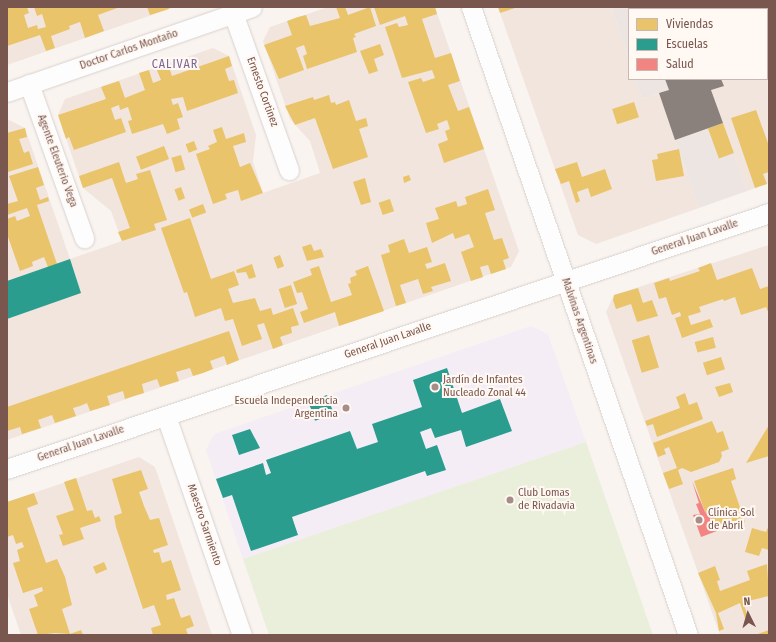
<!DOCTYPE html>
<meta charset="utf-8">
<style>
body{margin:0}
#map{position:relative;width:776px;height:642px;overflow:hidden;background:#f9f4f0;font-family:"Fira Sans Condensed",sans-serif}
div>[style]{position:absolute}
.residential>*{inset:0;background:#f1e5de}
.industrial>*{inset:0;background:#ede5e2}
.education>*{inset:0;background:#f4edf5}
.green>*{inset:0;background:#eaefdb}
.homes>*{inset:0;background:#e9c46a;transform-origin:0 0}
.schools>*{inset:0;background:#2a9d8f;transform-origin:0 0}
.health>*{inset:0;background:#f28482}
.industry>*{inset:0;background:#8a817c}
.roads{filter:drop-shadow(0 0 1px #d9d1cd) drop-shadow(0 0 1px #d9d1cd)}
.street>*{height:19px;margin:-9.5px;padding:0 9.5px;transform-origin:9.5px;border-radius:9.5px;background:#fefdfd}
.dots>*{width:11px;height:11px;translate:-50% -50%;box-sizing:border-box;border:2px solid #fff8f3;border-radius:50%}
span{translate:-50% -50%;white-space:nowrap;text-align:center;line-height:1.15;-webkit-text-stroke:4px #fff8f3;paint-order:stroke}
.street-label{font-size:11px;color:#79564e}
.poi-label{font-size:11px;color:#79564e}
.left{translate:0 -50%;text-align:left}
.right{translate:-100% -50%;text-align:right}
.neighbourhood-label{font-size:12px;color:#7c6694;letter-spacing:1px}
.frame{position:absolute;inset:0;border:8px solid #79564e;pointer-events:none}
.legend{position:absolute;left:628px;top:8px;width:140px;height:72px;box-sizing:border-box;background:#fff8f3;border:1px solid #c9b7b1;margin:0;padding:5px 7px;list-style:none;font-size:12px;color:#79564e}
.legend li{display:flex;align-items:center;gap:8px;height:20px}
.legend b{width:20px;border:1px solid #c9b7b1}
.north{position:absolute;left:728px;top:594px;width:40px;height:40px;-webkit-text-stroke:3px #fff8f3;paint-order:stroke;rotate:355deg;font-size:11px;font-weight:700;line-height:16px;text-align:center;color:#79564e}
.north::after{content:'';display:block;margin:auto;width:14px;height:18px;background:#79564e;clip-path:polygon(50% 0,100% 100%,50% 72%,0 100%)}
</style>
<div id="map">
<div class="residential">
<i style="clip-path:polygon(7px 7px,175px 7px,7px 65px)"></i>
<i style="clip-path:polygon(328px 7px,435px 7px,519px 251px,511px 267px,7px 440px,7px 119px,25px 128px,70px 259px,122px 241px,111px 211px,83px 188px,58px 115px,65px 99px,213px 48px,229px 56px,256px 135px,253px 162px,263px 193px,320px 173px,310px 141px,290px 119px,263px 41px,270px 27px)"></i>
<i style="clip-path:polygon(498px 7px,611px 7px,629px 60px,629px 79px,635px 79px,642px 99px,659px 93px,699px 208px,596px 244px,578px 235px)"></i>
<i style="clip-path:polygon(682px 7px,769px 7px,769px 183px,747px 191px,707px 79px,767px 79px,767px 9px)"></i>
<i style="clip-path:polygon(769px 245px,769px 635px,720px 635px,606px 312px,614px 295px)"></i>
<i style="clip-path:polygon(139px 457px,155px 467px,212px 635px,21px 635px,7px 594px,7px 502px)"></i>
</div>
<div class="industrial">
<i style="clip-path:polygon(611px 7px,682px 7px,682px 9px,629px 9px,629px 60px)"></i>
<i style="clip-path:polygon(635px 79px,707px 79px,747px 191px,699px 208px,659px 93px,642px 99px)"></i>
</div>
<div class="education">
<i style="clip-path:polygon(531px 326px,548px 334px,586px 442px,243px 559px,206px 450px,214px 434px)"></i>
</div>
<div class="green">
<i style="clip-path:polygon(586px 442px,653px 635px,269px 635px,243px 559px)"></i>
</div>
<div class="homes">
<i style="clip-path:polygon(7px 7px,27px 7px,29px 13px,24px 15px,28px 28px,37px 25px,38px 29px,46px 27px,42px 14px,37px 16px,34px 7px,120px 7px,98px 15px,104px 31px,85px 38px,80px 22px,69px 26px,70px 29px,51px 36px,55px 48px,46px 51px,40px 35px,7px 46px)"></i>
<i style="clip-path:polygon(147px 7px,168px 7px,169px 9px,150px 15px)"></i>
<i style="clip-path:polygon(336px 7px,345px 7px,348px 15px,370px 7px,376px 26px,354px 34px,356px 37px,353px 38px,357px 52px,307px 69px,303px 56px,307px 54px,304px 45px,296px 48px,304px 70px,279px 79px,264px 45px,292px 35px,287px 21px,298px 17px,306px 15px,310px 26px,340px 18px)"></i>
<i style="clip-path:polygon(374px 7px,435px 7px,437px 14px,422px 19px,435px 58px,451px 53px,460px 81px,448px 85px,458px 111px,469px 107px,484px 149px,444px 163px,438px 144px,448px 140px,445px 131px,450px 129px,447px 120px,437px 124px,439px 129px,426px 133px,408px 82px,421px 78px,423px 82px,435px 78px,432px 70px,402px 78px,385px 27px,397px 23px,399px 27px,408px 25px,405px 16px,380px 25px)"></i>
<i style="clip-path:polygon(498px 7px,518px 7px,500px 13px)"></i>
<i style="clip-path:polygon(640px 7px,682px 7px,682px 8px,640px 9px)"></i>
<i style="left:767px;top:31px;width:2px;height:24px"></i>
<i style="clip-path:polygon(380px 44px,384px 55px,374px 59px,378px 71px,369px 74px,360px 51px)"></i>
<i style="clip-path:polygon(229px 56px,232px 66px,225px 69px,229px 81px,234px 80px,238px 93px,187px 111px,183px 97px,171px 99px,173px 105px,178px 103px,183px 117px,177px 119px,180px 129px,167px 134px,163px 124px,132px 134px,128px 121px,132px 120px,128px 107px,120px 110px,119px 105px,111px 108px,115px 120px,121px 118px,126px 132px,74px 150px,69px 137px,66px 139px,58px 115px,106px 99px,101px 87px,119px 81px,125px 98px,145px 90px,139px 73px,149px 70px,153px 83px,161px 80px,156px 68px,168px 64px,172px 76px)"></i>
<i style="clip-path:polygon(329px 95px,331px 103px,335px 102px,336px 105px,349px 100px,356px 121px,366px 118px,368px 126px,359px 129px,368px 157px,333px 169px,315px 118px,295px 125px,285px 106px,313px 97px,314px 100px)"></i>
<i style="left:634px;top:102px;width:16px;height:23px;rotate:72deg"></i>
<i style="clip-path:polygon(756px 110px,769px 146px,769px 172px,763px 174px,767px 184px,755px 188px,731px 118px)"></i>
<i style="left:723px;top:123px;width:32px;height:16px;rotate:70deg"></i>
<i style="clip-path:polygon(222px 127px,226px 139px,244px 133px,246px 142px,233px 146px,240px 167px,250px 163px,263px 193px,241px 201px,238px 190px,225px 194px,227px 199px,213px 204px,196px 154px,210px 149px,208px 146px,217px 142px,213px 130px)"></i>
<i style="clip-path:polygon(25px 128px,27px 137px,19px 139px,24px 153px,29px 151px,33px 164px,8px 172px,7px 133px)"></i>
<i style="left:194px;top:141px;width:9px;height:9px;rotate:69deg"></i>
<i style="left:164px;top:146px;width:14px;height:30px;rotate:69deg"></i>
<i style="clip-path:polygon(679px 149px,684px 176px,656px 181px,652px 160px,658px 159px,657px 154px)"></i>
<i style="left:181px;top:155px;width:15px;height:10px;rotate:74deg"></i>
<i style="clip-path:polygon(119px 162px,126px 183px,138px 179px,136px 174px,150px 170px,167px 220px,154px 224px,156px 230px,122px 241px,118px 232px,130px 228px,112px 178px,83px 188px,79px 176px)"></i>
<i style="clip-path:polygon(577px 162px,582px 177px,605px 169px,612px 189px,591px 197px,588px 188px,577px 192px,580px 201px,576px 203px,569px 181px,561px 184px,555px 169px)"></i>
<i style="clip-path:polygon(38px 167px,44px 185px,36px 188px,40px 200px,48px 197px,49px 201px,37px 205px,57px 264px,48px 267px,44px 257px,32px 262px,33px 266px,20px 271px,7px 234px,7px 219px,15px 216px,17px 221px,30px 216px,27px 208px,7px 215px,7px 204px,18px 201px,9px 176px)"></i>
<i style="clip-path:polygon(409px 175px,411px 180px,404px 183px,403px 177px)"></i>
<i style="clip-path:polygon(365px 178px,371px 202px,361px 205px,353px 182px)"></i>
<i style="left:181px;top:187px;width:12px;height:7px;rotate:70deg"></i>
<i style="clip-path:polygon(488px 189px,495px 210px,485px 213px,494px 240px,502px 238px,509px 258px,503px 260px,506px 269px,491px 274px,488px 265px,480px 267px,483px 277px,471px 281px,461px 252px,474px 247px,469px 234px,455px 239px,453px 233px,432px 243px,426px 223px,439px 219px,435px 208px,456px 201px,458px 207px,467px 204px,465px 197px)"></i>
<i style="left:390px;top:199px;width:13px;height:12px;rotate:72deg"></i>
<i style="left:203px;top:204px;width:9px;height:15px;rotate:69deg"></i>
<i style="clip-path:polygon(190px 218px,211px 279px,234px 271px,239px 285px,228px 289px,233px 303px,255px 298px,260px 311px,271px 308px,273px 315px,293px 308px,299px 325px,291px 327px,292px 333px,280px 337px,283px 345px,273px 349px,264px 323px,257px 325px,262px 339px,242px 346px,233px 319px,225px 321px,221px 308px,195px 317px,187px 292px,184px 293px,161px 228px)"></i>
<i style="clip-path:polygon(404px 239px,409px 253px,427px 247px,432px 262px,425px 264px,427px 269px,445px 263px,451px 281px,431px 287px,433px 291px,423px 294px,418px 279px,400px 285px,406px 303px,396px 306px,381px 255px,390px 252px,388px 245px)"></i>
<i style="clip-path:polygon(311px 244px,314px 251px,321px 249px,324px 257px,307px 261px,302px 247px)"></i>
<i style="left:280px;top:255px;width:12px;height:7px;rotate:70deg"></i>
<i style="clip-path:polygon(711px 263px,717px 280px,752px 268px,760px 289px,769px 286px,769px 314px,766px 307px,741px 315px,735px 297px,724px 301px,723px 299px,699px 307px,701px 312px,688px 316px,691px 325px,710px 319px,713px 327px,682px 338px,675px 318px,681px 316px,680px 312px,672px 315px,666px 297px,659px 299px,654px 283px,669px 278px,670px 281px,700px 271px,698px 268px)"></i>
<i style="clip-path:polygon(252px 264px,256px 277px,249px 279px,246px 272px,237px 273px,236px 270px)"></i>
<i style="clip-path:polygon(319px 266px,331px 302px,352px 295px,348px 284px,351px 283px,350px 278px,357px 275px,355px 271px,368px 266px,384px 311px,339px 326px,335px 312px,304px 323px,300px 312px,308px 309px,302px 292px,297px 293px,293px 282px,312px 275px,310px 269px)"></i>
<i style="left:291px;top:285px;width:20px;height:13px;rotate:72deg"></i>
<i style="clip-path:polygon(638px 288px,643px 303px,652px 300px,658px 316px,637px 322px,631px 304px,616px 309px,613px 300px,614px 295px)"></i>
<i style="clip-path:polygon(229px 331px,239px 360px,227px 365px,224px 356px,210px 361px,213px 369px,203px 373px,193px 376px,190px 368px,176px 372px,179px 381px,160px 387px,157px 379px,142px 384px,144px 393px,134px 396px,125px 399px,123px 391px,107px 396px,110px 405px,90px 411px,87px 403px,80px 406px,73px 408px,76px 416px,55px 423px,52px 415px,38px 420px,41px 428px,22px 434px,20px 427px,7px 431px,7px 407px)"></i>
<i style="left:649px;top:335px;width:34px;height:18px;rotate:73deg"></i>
<i style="left:713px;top:337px;width:11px;height:19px;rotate:75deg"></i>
<i style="left:721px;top:357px;width:13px;height:19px;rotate:72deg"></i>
<i style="clip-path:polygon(730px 383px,733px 392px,719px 397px,715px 387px)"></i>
<i style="clip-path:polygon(685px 393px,689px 405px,697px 402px,703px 419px,657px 437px,653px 424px,647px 426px,645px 421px,680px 408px,676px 397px)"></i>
<i style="clip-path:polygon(712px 421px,717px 433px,723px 431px,729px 449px,721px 452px,722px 456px,719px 462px,691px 472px,682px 468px,678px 470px,683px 484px,669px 489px,663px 473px,677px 468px,669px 447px,664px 449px,666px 454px,658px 457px,653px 443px)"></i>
<i style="clip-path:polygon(769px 425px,769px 456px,746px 463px)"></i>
<i style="clip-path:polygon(733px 468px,736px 479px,731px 481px,745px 522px,729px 527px,727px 524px,715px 528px,712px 517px,705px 512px,694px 481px)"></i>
<i style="clip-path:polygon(141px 470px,148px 489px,139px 492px,144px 506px,150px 520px,159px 518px,168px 545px,153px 550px,154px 553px,159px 552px,162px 563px,171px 560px,181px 590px,166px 595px,167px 600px,174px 598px,181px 618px,190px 615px,194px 626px,186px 629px,188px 635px,153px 635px,151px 628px,161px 625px,158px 616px,154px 605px,143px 609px,116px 527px,114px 516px,122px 513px,112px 479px)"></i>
<i style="clip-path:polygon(76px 478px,87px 511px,92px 510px,95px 518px,99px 516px,101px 521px,80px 528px,84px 539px,63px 546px,59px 535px,63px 534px,56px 516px,74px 510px,64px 482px)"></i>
<i style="clip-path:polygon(34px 493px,38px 504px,27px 508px,46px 563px,57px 559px,65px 577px,72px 605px,62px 609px,70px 634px,81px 630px,83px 635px,55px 633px,38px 635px,29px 609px,38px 606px,34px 595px,43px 591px,42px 587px,23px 593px,13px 563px,20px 561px,17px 550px,24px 547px,22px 542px,16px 544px,13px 535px,7px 537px,7px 502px)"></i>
<i style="clip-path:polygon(769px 525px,769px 550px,762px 548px,759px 556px,745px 552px,752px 528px,766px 532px)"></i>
<i style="left:104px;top:562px;width:8px;height:12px;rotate:67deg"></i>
<i style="clip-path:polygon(767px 564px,769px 596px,743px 602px,748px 617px,745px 618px,740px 603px,718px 613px,724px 629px,719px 631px,716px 613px,698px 573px,715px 566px,720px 580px,717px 581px,720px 591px,750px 580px,747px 571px)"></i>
<i style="clip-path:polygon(769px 630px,769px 635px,755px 635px)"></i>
</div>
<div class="schools">
<i style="clip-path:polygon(70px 259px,81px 293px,7px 319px,7px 281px)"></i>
<i style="clip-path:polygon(447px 368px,462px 413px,500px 399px,512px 431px,466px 447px,461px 430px,435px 438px,431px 428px,420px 432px,426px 449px,437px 445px,446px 470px,427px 476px,425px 471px,292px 517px,298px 535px,251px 551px,232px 495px,223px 498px,216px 479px,263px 463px,266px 475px,271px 473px,266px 460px,350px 431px,357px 449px,378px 442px,372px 424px,422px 407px,413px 380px)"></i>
<i style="left:327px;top:395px;width:20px;height:20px;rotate:70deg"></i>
<i style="clip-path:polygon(250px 429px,260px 448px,239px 455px,232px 435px)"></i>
</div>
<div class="health">
<i style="clip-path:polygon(692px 481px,705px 512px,712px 517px,717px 531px,701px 537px,693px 515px,700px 514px,696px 504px,699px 503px)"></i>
</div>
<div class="industry">
<i style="clip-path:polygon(665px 79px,721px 79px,724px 86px,711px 90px,723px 123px,675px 140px,659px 93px,669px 90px)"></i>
</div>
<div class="roads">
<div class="street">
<i style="left:471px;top:7px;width:664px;rotate:70.94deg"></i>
<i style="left:233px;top:13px;width:167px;rotate:70.4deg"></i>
<i style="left:29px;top:84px;width:164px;rotate:70.3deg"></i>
<i style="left:7px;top:92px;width:259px;rotate:-19.1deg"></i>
<i style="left:166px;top:416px;width:232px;rotate:70.9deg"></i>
<i style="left:7px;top:469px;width:804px;rotate:-18.57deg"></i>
</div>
</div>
<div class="dots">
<i style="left:435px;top:387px;background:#a68d87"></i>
<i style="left:346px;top:408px;background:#a68d87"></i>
<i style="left:510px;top:500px;background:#a68d87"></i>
<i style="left:699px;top:520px;background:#a68d87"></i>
</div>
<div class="street-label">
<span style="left:129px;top:50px;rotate:-19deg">Doctor Carlos Montaño</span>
<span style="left:262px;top:92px;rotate:70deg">Ernesto Cortinez</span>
<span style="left:57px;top:161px;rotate:70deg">Agente Eleuterio Vega</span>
<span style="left:695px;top:238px;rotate:-19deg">General Juan Lavalle</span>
<span style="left:579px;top:321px;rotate:71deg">Malvinas Argentinas</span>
<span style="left:388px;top:341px;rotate:-19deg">General Juan Lavalle</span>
<span style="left:81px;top:444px;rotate:-19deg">General Juan Lavalle</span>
<span style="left:204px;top:525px;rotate:71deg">Maestro Sarmiento</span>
</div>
<div class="poi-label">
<span class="left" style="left:443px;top:387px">Jardín de Infantes<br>Nucleado Zonal 44</span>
<span class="right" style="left:338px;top:408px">Escuela Independencia<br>Argentina</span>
<span class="left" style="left:518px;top:500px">Club Lomas<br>de Rivadavia</span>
<span class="left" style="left:708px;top:520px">Clínica Sol<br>de Abril</span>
</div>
<div class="neighbourhood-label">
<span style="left:175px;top:65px">CALIVAR</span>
</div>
<div class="frame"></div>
<ul class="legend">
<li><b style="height:11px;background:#e9c46a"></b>Viviendas</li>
<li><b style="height:11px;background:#2a9d8f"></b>Escuelas</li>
<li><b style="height:11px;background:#f28482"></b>Salud</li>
</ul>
<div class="north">N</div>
</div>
